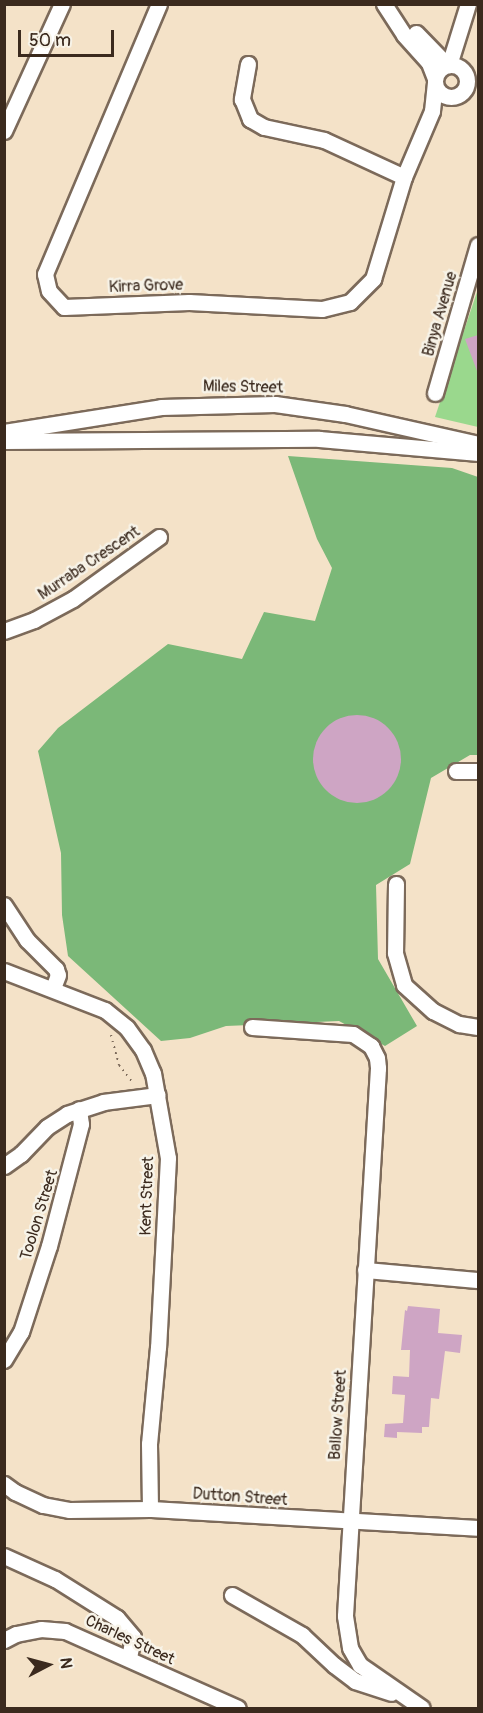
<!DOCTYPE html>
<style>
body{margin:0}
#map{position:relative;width:483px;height:1713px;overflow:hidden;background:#f4e2c8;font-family:Pangolin,sans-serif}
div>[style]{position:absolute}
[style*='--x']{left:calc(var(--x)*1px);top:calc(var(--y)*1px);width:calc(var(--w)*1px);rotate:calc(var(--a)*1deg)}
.green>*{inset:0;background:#9ad88d}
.forest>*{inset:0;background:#7bb878}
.building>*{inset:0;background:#cea5c4}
.round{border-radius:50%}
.path>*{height:2px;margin-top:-1px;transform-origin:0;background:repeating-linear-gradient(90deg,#7c6a5a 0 1.5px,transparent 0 6px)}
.roads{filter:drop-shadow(2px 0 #7c6a5a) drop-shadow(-2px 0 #7c6a5a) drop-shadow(0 2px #7c6a5a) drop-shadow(0 -2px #7c6a5a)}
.minor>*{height:15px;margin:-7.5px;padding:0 7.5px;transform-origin:7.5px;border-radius:7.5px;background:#fff}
.minor>.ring{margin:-7.5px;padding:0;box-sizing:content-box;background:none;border:15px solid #fff;border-radius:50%}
span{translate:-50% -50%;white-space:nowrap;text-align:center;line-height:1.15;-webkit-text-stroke:5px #f7f3e8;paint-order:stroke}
.street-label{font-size:16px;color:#3b2a1e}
.frame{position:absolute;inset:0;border:6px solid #3b2a1e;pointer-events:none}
.north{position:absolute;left:18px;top:1635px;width:60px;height:60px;-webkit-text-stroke:4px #f7f3e8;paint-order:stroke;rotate:84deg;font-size:16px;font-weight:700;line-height:24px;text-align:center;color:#3b2a1e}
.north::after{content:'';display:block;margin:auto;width:21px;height:27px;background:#3b2a1e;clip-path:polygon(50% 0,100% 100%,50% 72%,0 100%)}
.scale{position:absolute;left:18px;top:30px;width:96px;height:27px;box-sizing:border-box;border:3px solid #3b2a1e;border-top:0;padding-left:8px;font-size:18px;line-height:21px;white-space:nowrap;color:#3b2a1e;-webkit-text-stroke:4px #f7f3e8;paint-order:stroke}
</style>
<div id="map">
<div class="green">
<div style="clip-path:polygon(478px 289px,478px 427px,435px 417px)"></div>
</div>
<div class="forest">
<div style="clip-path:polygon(288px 456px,452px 468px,478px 477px,478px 755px,470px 755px,431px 778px,410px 864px,376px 885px,378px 959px,417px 1026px,385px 1046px,339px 1021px,226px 1026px,190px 1038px,161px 1041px,68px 956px,62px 915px,61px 853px,38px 751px,58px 728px,168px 644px,242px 659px,264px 612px,315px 621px,332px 568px,317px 539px)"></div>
</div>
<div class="building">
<div style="clip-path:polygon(478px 335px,478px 371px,477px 371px,465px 339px)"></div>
<div class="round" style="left:313px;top:715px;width:88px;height:88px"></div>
<div style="clip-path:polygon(408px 1306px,440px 1309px,438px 1333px,462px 1335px,460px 1353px,445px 1351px,439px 1399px,431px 1398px,429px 1427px,422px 1427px,422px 1433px,397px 1432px,397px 1438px,384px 1437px,385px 1424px,403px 1423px,405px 1395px,392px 1394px,393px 1376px,409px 1377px,410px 1350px,401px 1350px,405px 1310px,407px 1311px)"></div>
</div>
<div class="path">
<div style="--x:111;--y:1035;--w:31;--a:75"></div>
<div style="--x:119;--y:1065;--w:23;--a:52"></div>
</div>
<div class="roads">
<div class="minor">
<div style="--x:159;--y:4;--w:293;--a:112.9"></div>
<div style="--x:45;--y:274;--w:17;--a:77"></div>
<div style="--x:49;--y:291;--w:22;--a:47"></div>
<div style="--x:64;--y:307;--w:125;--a:-2.3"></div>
<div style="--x:189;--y:302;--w:133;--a:3"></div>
<div style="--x:322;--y:309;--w:29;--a:-14"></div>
<div style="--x:350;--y:302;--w:33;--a:-45"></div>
<div style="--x:373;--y:279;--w:107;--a:-73.1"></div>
<div style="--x:404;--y:177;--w:72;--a:-67"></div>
<div style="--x:432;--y:111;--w:28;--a:-84"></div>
<div style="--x:384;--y:4;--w:37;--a:57"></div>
<div style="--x:404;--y:35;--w:38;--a:48"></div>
<div style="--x:429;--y:63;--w:17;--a:69"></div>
<div style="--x:416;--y:33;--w:45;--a:45.9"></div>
<div style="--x:248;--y:64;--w:36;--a:100"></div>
<div style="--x:242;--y:99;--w:22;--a:68"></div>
<div style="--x:250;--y:119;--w:16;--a:30"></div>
<div style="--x:264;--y:127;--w:61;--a:12.2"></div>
<div style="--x:324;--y:140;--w:88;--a:24.8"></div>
<div class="ring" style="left:435px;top:65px;width:17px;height:17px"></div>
<div style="--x:449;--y:65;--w:64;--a:-72.7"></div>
<div style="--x:4;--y:131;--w:140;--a:-65.5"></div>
<div style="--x:435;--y:393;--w:154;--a:-73.8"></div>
<div style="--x:4;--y:432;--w:159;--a:-9"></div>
<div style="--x:161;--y:407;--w:114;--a:-1.5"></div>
<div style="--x:275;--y:404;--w:71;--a:8.1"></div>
<div style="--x:345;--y:414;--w:136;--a:12.7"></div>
<div style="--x:4;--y:441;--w:315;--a:-0.4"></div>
<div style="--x:319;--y:439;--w:160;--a:5"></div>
<div style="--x:4;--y:631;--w:32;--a:-20"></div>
<div style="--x:34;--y:620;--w:44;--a:-28.3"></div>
<div style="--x:73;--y:599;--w:106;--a:-35.8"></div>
<div style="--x:456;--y:771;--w:22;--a:0"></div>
<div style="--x:396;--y:884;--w:69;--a:90.8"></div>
<div style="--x:395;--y:953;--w:33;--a:74"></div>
<div style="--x:404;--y:985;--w:39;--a:42"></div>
<div style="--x:433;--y:1011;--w:29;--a:27"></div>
<div style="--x:459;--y:1024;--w:19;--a:9"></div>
<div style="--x:4;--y:905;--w:42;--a:56.7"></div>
<div style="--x:27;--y:940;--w:41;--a:45"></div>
<div style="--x:56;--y:969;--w:6;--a:72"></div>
<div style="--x:58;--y:975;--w:14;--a:111"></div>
<div style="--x:4;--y:971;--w:108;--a:21.1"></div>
<div style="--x:105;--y:1010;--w:28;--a:39"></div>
<div style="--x:127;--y:1028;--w:27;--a:54"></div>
<div style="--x:143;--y:1050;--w:25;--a:67"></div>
<div style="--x:153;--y:1073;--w:86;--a:80"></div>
<div style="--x:168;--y:1158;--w:189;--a:93"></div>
<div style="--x:158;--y:1347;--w:97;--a:95.3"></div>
<div style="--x:149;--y:1444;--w:65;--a:89.1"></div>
<div style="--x:252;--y:1027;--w:101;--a:4"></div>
<div style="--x:353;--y:1034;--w:22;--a:34"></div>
<div style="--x:371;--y:1046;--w:13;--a:63"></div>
<div style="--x:377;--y:1058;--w:10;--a:84"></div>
<div style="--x:378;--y:1068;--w:549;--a:93.45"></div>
<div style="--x:345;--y:1616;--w:32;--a:81"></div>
<div style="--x:350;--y:1648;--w:20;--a:60"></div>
<div style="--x:360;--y:1665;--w:75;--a:34.7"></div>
<div style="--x:4;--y:1166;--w:21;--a:-35"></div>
<div style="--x:21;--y:1154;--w:37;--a:-46"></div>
<div style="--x:47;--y:1127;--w:24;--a:-33"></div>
<div style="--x:67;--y:1114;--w:38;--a:-18"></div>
<div style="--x:103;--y:1102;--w:55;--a:-7.3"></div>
<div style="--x:365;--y:1270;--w:113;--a:5.1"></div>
<div style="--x:4;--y:1360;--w:33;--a:-59"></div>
<div style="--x:21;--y:1332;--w:90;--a:-72"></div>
<div style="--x:49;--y:1246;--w:126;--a:-75.3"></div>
<div style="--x:81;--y:1124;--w:15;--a:-98"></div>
<div style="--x:4;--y:1484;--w:14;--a:36"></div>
<div style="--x:15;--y:1492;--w:31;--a:25"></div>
<div style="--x:43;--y:1505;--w:26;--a:11"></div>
<div style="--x:69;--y:1510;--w:81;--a:-0.7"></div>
<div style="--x:150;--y:1509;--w:329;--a:3.3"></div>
<div style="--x:4;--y:1556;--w:56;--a:24.3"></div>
<div style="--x:55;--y:1579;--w:73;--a:32.2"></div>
<div style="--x:117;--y:1618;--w:25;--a:50"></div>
<div style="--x:133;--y:1637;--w:21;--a:101"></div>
<div style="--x:232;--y:1595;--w:81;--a:29.7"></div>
<div style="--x:302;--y:1635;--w:44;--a:43.2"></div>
<div style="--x:334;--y:1665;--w:26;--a:37"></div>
<div style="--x:355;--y:1681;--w:38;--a:18"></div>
<div style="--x:4;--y:1640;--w:13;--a:-27"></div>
<div style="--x:16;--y:1634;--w:25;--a:-11"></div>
<div style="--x:41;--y:1629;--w:24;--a:5"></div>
<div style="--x:65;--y:1631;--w:189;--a:24"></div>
</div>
</div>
<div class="street-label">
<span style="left:146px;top:286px;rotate:-2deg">Kirra Grove</span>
<span style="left:440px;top:314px;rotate:-74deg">Binya Avenue</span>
<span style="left:243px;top:387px;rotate:1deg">Miles Street</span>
<span style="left:89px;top:563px;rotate:-34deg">Murraba Crescent</span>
<span style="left:147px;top:1196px;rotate:-88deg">Kent Street</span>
<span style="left:39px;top:1215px;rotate:-73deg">Toolon Street</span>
<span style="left:338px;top:1415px;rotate:-86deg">Ballow Street</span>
<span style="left:240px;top:1497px;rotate:4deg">Dutton Street</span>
<span style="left:130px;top:1640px;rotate:25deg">Charles Street</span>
</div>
<div class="frame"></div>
<div class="north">N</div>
<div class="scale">50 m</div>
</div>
